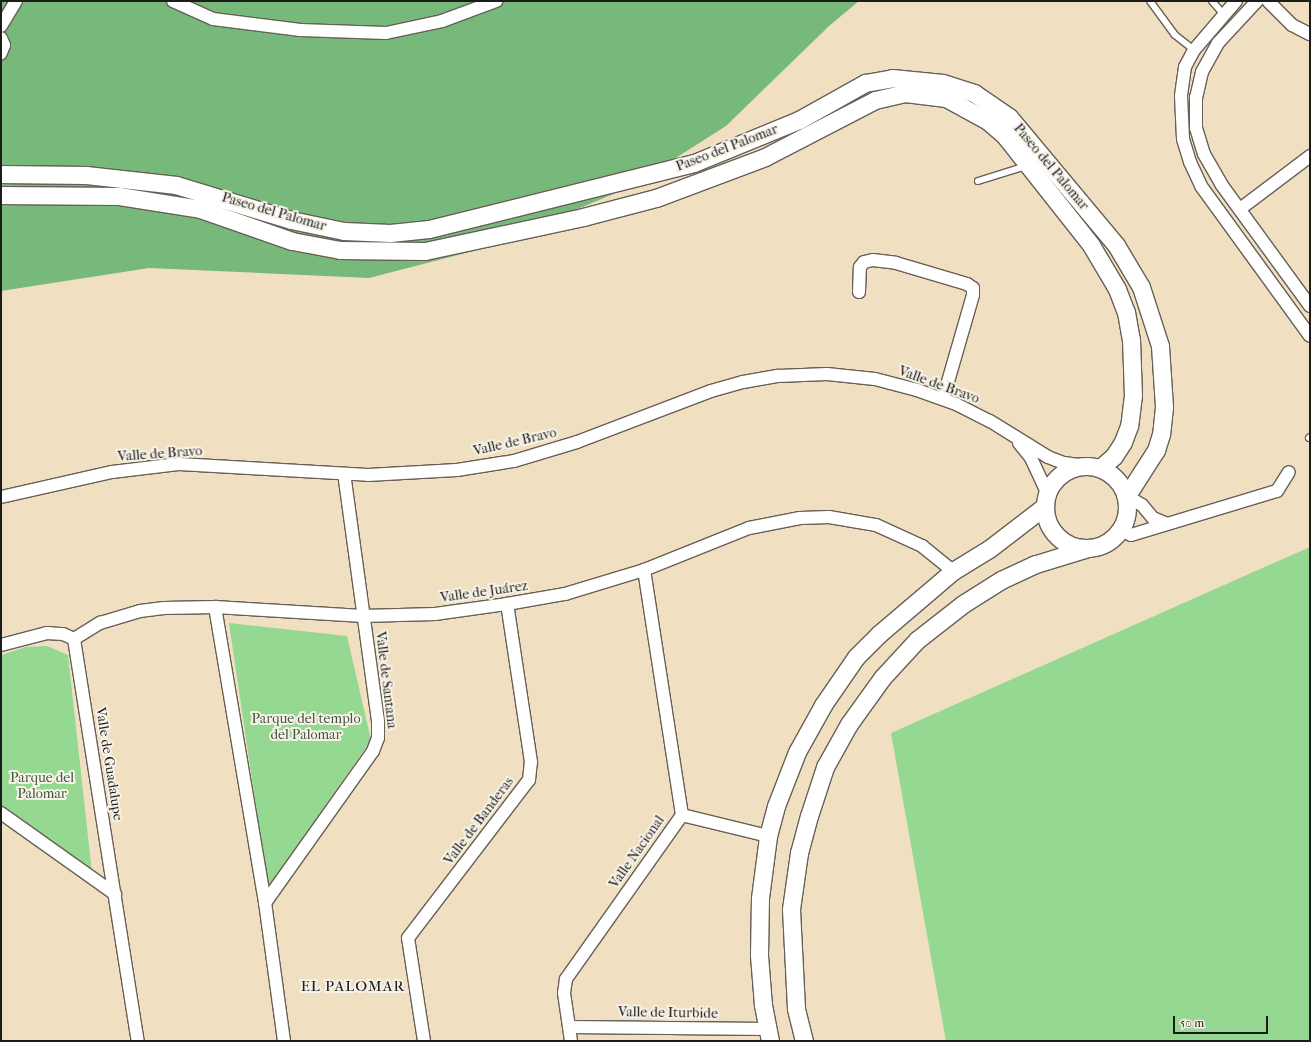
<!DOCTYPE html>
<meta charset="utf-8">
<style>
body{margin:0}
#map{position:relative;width:1311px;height:1042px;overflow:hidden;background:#f0dfc1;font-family:"IM FELL French Canon",serif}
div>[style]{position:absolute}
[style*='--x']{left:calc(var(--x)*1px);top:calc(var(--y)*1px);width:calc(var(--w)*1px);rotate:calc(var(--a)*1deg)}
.green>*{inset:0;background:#94d891}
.forest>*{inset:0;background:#77b87b}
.roads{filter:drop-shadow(1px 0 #666056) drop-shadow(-1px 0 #666056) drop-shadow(0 1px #666056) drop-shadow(0 -1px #666056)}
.lane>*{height:6px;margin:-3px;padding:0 3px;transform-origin:3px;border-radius:3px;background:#fff}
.street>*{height:12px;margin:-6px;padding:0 6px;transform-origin:6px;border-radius:6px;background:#fff}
.secondary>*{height:17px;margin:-8.5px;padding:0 8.5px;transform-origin:8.5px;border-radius:8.5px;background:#fff}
.secondary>.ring{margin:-8.5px;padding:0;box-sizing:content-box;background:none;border:17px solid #fff;border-radius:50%}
span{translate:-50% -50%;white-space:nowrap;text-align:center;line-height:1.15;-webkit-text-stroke:4px #f7f3e8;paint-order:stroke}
.street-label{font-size:14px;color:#1c1c1c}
.park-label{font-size:14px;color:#40543f}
.neighbourhood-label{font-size:15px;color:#1c1c1c;letter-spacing:1px}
.frame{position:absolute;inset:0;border:2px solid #1c1c1c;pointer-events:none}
.scale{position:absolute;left:1173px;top:1016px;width:95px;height:18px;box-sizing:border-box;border:2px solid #1c1c1c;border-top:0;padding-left:5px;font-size:12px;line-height:14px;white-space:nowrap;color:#1c1c1c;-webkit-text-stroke:3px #f7f3e8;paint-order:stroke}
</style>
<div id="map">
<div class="green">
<div style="clip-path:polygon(1310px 547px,1310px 1041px,946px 1041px,891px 733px)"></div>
<div style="clip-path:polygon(229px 623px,347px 636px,371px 740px,268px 888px)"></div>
<div style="clip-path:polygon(47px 646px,68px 655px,92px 873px,1px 807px,1px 655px,26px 647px)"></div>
</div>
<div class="forest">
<div style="clip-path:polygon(1px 1px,859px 1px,829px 26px,726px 126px,630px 187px,485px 248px,369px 278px,149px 268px,1px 291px)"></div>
</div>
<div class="roads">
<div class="lane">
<div style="--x:1150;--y:1;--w:42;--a:53.7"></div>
<div style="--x:1175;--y:35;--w:24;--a:38"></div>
<div style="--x:1212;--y:1;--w:18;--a:49"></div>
<div style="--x:978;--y:181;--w:50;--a:-17.4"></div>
<div style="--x:1309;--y:438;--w:1;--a:-45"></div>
</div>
<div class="street">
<div style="--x:173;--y:1;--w:44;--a:24.2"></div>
<div style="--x:213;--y:19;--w:88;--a:7.2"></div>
<div style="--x:300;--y:30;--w:86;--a:2"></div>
<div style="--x:386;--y:33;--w:57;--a:-12.1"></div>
<div style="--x:442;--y:21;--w:58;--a:-20.3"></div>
<div style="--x:1236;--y:1;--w:65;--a:130.6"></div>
<div style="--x:1194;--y:50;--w:19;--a:118"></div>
<div style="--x:1185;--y:67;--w:29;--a:98"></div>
<div style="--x:1181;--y:96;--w:43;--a:87.3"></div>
<div style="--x:1183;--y:139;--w:24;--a:73"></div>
<div style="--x:1190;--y:162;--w:26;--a:65"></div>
<div style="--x:1201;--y:186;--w:185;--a:54"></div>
<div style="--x:1257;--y:1;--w:57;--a:132.9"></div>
<div style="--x:1218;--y:43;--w:33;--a:119"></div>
<div style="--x:1202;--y:72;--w:26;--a:103"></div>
<div style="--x:1196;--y:97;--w:31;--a:90"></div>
<div style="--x:1196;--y:128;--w:27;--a:73"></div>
<div style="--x:1204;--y:154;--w:34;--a:60"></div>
<div style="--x:1221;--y:184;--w:151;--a:53.9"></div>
<div style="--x:1268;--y:1;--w:34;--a:45"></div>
<div style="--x:1292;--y:25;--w:20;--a:27"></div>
<div style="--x:1;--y:26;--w:29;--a:-59"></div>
<div style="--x:1;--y:38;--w:8;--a:67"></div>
<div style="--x:4;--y:45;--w:9;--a:111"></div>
<div style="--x:1240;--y:209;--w:88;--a:-37.1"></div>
<div style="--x:859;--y:292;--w:25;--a:-88"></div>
<div style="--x:860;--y:267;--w:6;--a:-51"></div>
<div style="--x:864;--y:262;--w:9;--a:-13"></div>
<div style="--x:873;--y:260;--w:23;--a:7"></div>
<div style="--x:896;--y:263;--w:74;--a:16.5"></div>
<div style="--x:967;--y:284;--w:7;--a:34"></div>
<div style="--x:973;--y:288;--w:7;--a:90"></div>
<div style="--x:973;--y:295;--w:108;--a:106.1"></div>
<div style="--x:1019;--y:443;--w:19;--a:51"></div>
<div style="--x:1031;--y:458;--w:38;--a:65"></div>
<div style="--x:1;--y:497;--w:114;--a:-12.7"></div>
<div style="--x:112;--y:472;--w:67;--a:-6.8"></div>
<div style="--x:179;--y:464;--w:189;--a:3.3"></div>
<div style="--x:368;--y:475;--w:89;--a:-3.2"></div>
<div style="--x:457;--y:470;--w:58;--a:-9"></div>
<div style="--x:514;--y:461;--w:66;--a:-16.8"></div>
<div style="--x:577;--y:442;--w:143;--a:-20.8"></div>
<div style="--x:711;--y:391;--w:33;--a:-16"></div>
<div style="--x:743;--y:382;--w:36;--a:-10"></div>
<div style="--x:778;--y:376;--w:49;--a:-2.3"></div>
<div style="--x:827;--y:374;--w:48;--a:5.9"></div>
<div style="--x:875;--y:379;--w:43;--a:14.7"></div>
<div style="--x:917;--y:390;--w:41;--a:19.7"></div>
<div style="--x:956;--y:404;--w:38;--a:27"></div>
<div style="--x:990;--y:421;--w:68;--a:31.8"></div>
<div style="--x:1048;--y:457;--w:17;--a:21"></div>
<div style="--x:1064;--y:463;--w:22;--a:8"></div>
<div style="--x:1127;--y:502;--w:8;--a:-7"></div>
<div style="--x:1135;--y:501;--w:8;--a:30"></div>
<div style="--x:1142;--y:505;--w:17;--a:50"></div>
<div style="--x:1153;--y:518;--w:13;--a:23"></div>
<div style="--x:1120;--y:530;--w:12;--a:24"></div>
<div style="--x:1131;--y:535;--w:152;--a:-16.8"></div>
<div style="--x:1277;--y:491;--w:22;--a:-58"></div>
<div style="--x:215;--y:607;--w:300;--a:80.4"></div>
<div style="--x:74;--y:639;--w:407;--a:81"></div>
<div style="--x:1;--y:645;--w:48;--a:-14.6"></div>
<div style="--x:47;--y:633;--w:16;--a:4"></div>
<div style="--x:63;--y:634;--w:12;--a:24"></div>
<div style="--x:74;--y:639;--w:31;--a:-32"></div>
<div style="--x:100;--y:623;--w:42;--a:-16.7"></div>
<div style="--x:140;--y:611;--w:24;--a:-7"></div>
<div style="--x:164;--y:608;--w:51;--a:-1.1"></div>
<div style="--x:215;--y:607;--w:148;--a:3.5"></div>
<div style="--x:363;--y:616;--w:72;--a:-1.6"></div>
<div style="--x:435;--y:614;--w:73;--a:-7.9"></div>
<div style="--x:507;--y:604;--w:59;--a:-9.8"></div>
<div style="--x:565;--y:594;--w:83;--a:-16.9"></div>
<div style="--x:644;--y:570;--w:113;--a:-21.8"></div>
<div style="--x:749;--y:528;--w:52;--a:-11.1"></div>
<div style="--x:800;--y:518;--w:29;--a:-2"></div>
<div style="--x:829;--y:517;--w:48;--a:9.7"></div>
<div style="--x:876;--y:525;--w:51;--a:24.5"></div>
<div style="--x:922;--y:546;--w:40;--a:39"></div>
<div style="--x:1;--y:813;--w:140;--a:35.4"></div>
<div style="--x:682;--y:815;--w:89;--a:13.7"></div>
<div style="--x:569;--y:1027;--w:198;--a:0.6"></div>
<div style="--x:284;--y:1041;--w:139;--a:-97.8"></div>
<div style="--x:265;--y:903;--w:186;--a:-54.6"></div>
<div style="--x:373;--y:751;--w:14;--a:-69"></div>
<div style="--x:378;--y:738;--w:17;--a:-90"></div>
<div style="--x:378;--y:721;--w:249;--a:-97.8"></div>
<div style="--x:424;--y:1041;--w:104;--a:-98.8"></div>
<div style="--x:408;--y:938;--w:199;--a:-52.6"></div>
<div style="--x:529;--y:780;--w:18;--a:-84"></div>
<div style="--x:531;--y:762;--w:160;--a:-98.6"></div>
<div style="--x:571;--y:1041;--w:49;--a:-98.3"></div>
<div style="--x:564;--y:993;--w:14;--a:-82"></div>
<div style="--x:566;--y:979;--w:201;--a:-54.7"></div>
<div style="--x:682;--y:815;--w:248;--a:-98.8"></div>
</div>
<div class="secondary">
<div style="--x:1;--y:174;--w:85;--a:0.7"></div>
<div style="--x:86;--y:175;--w:91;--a:6.3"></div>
<div style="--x:176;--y:185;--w:120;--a:16.9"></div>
<div style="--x:291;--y:220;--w:54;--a:11.7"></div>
<div style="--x:344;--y:231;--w:46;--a:2.5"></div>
<div style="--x:390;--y:233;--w:39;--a:-6"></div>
<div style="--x:429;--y:229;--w:273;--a:-14"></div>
<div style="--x:694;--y:163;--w:113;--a:-22.3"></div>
<div style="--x:799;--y:120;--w:76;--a:-29.3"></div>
<div style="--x:865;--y:83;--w:27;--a:-10"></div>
<div style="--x:892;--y:78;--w:51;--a:5.6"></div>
<div style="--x:943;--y:83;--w:33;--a:18"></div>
<div style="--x:974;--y:93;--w:42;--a:34.4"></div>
<div style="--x:1009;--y:117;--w:167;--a:50.1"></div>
<div style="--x:1116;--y:245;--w:49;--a:59.2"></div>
<div style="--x:1141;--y:287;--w:62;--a:72.1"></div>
<div style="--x:1160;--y:346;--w:61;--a:86.2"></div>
<div style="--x:1164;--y:407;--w:27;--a:96"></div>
<div style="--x:1161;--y:434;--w:17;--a:107"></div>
<div style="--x:1156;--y:450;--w:56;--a:122.6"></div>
<div style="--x:1;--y:195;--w:118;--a:0.5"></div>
<div style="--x:119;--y:196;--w:82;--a:9.1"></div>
<div style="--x:200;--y:209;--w:97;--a:19.2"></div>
<div style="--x:292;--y:241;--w:49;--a:10.6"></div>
<div style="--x:340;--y:250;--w:85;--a:0.7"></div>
<div style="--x:425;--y:251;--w:162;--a:-12.1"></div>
<div style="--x:583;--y:217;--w:75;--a:-14.6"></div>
<div style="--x:656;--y:198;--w:116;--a:-20.6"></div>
<div style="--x:765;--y:157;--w:124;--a:-27.4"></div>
<div style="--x:875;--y:100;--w:31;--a:-13"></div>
<div style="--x:905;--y:93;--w:41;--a:7"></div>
<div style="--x:946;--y:98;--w:48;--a:28.7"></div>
<div style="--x:988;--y:121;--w:23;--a:41"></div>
<div style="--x:1005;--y:136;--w:139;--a:51.7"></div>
<div style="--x:1091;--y:245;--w:51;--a:59.4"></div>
<div style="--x:1117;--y:289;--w:25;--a:69"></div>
<div style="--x:1126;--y:312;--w:27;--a:80"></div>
<div style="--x:1131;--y:339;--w:56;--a:88"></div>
<div style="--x:1133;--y:395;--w:31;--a:97"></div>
<div style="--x:1129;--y:426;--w:17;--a:111"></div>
<div style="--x:1123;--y:442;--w:17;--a:123"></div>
<div style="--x:1114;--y:456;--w:18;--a:139"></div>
<div class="ring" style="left:1045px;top:466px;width:65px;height:65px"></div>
<div style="--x:770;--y:1041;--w:37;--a:-101"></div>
<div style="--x:763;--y:1005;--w:50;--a:-94.6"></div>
<div style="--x:759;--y:955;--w:57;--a:-89"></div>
<div style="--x:760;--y:898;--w:63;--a:-82.6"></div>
<div style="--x:768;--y:836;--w:31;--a:-75"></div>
<div style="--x:776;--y:806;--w:58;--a:-68.7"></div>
<div style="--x:797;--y:752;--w:54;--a:-61"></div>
<div style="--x:823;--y:705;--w:58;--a:-55.5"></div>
<div style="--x:856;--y:657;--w:33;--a:-45"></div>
<div style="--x:879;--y:634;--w:97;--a:-40.4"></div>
<div style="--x:953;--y:571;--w:42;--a:-31.4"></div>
<div style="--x:989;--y:549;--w:71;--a:-37.5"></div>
<div style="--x:804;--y:1041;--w:34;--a:-104"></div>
<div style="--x:796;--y:1008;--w:99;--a:-92.9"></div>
<div style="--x:791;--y:909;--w:57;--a:-81.9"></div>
<div style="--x:799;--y:853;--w:38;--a:-75"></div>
<div style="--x:809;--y:816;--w:52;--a:-71.9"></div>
<div style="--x:825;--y:767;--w:49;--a:-60.8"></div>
<div style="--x:849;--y:724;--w:57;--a:-54.3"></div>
<div style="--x:882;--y:678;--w:52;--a:-47.4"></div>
<div style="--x:917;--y:640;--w:58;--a:-38"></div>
<div style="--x:963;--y:604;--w:45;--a:-32.3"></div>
<div style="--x:1001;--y:580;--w:38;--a:-25"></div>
<div style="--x:1036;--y:564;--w:54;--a:-17.1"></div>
</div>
</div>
<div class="street-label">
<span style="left:727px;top:148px;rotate:-21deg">Paseo del Palomar</span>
<span style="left:1051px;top:167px;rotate:50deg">Paseo del Palomar</span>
<span style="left:274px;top:212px;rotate:16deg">Paseo del Palomar</span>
<span style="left:939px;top:385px;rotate:20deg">Valle de Bravo</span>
<span style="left:515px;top:442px;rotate:-13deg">Valle de Bravo</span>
<span style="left:160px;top:454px;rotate:-4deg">Valle de Bravo</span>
<span style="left:484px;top:592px;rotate:-8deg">Valle de Juárez</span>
<span style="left:386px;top:680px;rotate:83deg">Valle de Santana</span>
<span style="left:109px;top:764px;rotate:81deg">Valle de Guadalupe</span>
<span style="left:479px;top:821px;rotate:-53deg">Valle de Banderas</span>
<span style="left:637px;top:852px;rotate:-55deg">Valle Nacional</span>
<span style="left:668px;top:1013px;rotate:1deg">Valle de Iturbide</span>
</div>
<div class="park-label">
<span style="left:306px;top:727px">Parque del templo<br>del Palomar</span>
<span style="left:42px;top:786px">Parque del<br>Palomar</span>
</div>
<div class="neighbourhood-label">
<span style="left:353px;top:987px">EL PALOMAR</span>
</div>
<div class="frame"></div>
<div class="scale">50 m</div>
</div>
